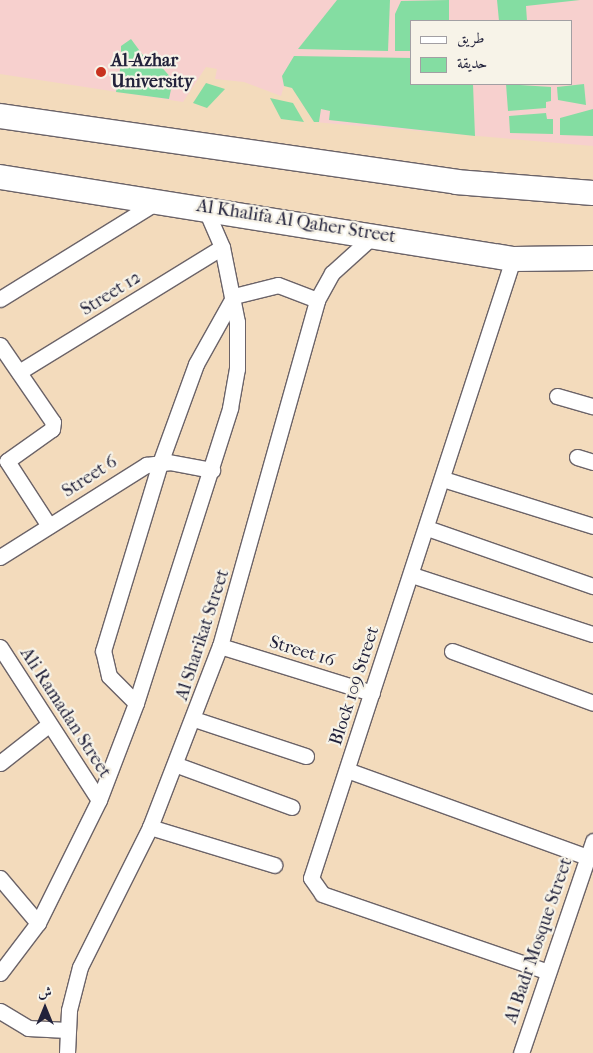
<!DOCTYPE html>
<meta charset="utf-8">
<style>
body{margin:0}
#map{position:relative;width:593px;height:1053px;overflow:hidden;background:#f3dbbc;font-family:"IM FELL French Canon",Amiri,serif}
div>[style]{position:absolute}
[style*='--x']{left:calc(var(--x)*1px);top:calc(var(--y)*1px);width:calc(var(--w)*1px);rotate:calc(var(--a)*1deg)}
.built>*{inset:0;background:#f7d0ce}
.green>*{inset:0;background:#84dda2}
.roads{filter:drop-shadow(1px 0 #6b6368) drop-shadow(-1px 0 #6b6368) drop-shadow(0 1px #6b6368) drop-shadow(0 -1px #6b6368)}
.street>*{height:15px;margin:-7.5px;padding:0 7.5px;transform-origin:7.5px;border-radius:7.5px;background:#fff}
.primary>*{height:24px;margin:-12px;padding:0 12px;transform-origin:12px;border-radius:12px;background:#fff}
.dots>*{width:14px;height:14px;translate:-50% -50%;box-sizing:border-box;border:2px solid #f7f3e8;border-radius:50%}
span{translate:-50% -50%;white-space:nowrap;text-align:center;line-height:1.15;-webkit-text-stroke:4.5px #f7f3e8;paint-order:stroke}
.poi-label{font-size:18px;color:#22223b;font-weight:700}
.left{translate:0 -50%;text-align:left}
.street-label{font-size:18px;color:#22223b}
.legend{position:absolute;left:410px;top:20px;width:162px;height:65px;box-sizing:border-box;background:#f7f3e8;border:1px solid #a29fa3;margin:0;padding:6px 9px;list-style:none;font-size:15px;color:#22223b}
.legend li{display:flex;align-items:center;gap:10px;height:25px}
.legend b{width:25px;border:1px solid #a29fa3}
.north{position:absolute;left:20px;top:983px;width:50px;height:50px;-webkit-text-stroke:4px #f7f3e8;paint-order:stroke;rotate:0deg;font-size:14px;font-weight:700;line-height:20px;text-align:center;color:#22223b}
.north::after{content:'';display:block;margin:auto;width:18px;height:22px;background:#22223b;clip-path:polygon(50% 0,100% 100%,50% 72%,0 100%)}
</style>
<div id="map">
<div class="built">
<div style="clip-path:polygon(evenodd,0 0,593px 0,593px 146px,314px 122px,292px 88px,284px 86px,281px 96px,244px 82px,215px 79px,217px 69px,206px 67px,183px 102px,0 74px,0 0,412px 21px,572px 21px,572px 84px,412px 84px,412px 21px)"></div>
</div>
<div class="green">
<div style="clip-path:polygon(337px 0,390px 0,388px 51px,298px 49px)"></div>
<div style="clip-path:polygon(449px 0,449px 21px,412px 21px,412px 51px,395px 51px,395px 14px,401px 1px)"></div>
<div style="clip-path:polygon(497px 0,580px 0,526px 6px,527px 21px,499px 21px)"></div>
<div style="clip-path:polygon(131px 39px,145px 58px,150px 54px,173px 80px,169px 99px,116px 92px,121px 64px,129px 68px,132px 62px,121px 53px,121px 46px)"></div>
<div style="clip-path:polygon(294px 56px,412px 58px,412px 84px,473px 84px,475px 136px,329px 120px,330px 111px,321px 109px,319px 122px,314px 122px,292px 88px,284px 86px,282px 76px)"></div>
<div style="clip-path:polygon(206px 83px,225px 89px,207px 108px,193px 103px)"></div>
<div style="clip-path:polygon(506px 84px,551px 87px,551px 101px,546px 102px,546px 108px,508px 111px)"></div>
<div style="clip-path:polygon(584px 84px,586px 105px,558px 100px,557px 87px)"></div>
<div style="clip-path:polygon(270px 98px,293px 103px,304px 122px,281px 119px)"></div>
<div style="clip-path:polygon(593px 109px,593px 136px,560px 135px,560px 118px)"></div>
<div style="clip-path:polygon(546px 113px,547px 119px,553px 119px,553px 134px,510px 133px,509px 116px)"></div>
</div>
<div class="roads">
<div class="street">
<div style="--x:513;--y:259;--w:651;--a:108.07"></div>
<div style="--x:311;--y:878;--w:19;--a:55"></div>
<div style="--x:322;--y:894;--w:239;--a:19"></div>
<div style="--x:0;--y:299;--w:186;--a:-31.8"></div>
<div style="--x:0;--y:345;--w:93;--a:55.5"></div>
<div style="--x:53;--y:422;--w:7;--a:98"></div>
<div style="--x:52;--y:429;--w:55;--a:144.6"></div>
<div style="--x:7;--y:461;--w:77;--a:57.1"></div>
<div style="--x:19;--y:372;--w:238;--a:-31.6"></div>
<div style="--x:557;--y:396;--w:37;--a:16"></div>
<div style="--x:577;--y:457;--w:17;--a:17"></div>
<div style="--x:443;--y:479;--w:157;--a:17.4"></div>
<div style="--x:427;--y:528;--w:176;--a:19.3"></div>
<div style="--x:0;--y:557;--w:173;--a:-32.2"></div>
<div style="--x:146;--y:465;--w:23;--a:-7"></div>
<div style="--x:169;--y:462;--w:44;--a:10.5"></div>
<div style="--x:412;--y:575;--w:190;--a:18.1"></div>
<div style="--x:220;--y:646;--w:159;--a:17.2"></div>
<div style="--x:0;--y:647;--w:182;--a:57.1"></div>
<div style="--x:452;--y:651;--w:150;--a:20.2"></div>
<div style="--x:136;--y:703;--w:38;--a:-135"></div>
<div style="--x:109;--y:676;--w:26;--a:-103"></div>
<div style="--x:103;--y:651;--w:196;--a:-73.1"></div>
<div style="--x:160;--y:463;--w:105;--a:-70"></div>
<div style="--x:196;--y:364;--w:78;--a:-60.8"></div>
<div style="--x:234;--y:296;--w:45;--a:-14"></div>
<div style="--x:278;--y:285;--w:42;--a:21"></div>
<div style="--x:194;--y:719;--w:118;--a:18.3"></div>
<div style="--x:0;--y:763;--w:60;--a:-38.2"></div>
<div style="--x:177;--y:765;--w:122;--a:20.1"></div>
<div style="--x:347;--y:770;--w:255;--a:19.9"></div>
<div style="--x:150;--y:827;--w:130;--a:17"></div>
<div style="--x:0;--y:878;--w:59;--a:49.8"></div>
<div style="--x:0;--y:973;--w:63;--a:-52.8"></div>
<div style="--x:38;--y:923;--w:137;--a:-63.6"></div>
<div style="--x:99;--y:800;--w:104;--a:-69.1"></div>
<div style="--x:136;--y:703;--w:310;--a:-72.3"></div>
<div style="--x:230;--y:408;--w:40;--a:-80"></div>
<div style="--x:237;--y:369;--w:47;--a:-90"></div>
<div style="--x:237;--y:322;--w:76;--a:-101.3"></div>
<div style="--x:222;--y:247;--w:43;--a:-113.6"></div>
<div style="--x:0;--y:1011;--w:33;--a:31"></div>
<div style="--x:28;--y:1028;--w:39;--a:3"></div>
<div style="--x:67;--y:1053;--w:43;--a:-87.3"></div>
<div style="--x:69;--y:1010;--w:44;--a:-75.7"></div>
<div style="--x:80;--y:967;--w:157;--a:-63.4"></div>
<div style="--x:150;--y:827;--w:194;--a:-68.9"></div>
<div style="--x:220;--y:646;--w:359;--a:-74.3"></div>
<div style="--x:317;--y:300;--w:31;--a:-61"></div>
<div style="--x:332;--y:273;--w:57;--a:-42.1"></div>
<div style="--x:521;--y:1053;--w:224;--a:-71.2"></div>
</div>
<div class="primary">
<div style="--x:0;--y:116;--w:461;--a:8.2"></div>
<div style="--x:456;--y:182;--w:137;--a:4.6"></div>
<div style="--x:0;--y:177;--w:520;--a:9.08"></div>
<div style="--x:513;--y:259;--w:80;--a:-0.7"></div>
</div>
</div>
<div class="dots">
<div style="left:101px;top:72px;background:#c8321e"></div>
</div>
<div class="poi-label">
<span class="left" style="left:111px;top:72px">Al-Azhar<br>University</span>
</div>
<div class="street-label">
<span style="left:296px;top:222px;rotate:9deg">Al Khalifa Al Qaher Street</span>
<span style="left:111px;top:294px;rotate:-32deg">Street 12</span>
<span style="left:90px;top:477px;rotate:-33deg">Street 6</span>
<span style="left:203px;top:635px;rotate:-72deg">Al Sharikat Street</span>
<span style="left:302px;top:652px;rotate:17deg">Street 16</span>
<span style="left:355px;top:686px;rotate:-72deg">Block 109 Street</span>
<span style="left:65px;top:713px;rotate:57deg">Ali Ramadan Street</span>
<span style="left:539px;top:941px;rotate:-71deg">Al Badr Mosque Street</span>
</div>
<ul class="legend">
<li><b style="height:6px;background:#fff"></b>طريق</li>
<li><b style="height:14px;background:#84dda2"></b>حديقة</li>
</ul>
<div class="north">ش</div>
</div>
